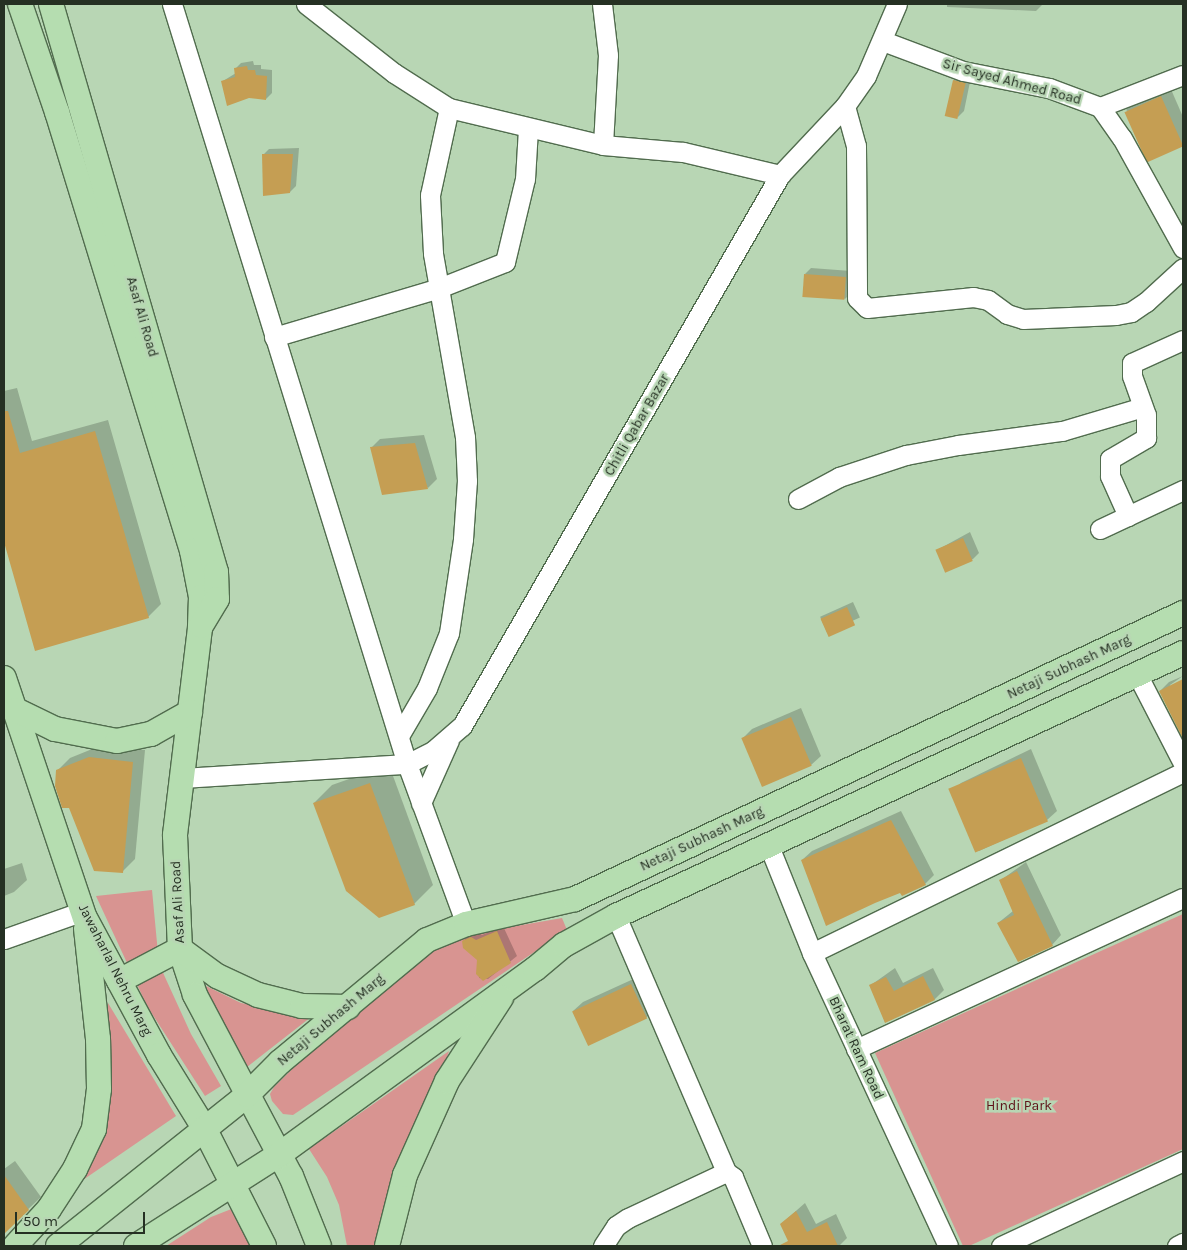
<!DOCTYPE html>
<style>
body{margin:0}
#map{position:relative;width:1187px;height:1250px;overflow:hidden;background:#b8d6b4;font-family:Karla,sans-serif}
div>[style]{position:absolute}
[style*='--x']{left:calc(var(--x)*1px);top:calc(var(--y)*1px);width:calc(var(--w)*1px);rotate:calc(var(--a)*1deg)}
.green>*{inset:0;background:#d89491}
.shadow>*{inset:0;background:#0003;transform-origin:0 0}
.building>*{inset:0;background:#c59e53;transform-origin:0 0}
.roads{filter:drop-shadow(1px 0 #516c4e) drop-shadow(-1px 0 #516c4e) drop-shadow(0 1px #516c4e) drop-shadow(0 -1px #516c4e)}
.minor>*{height:19px;margin:-9.5px;padding:0 9.5px;transform-origin:9.5px;border-radius:9.5px;background:#fff}
.major>*{height:24px;margin:-12px;padding:0 12px;transform-origin:12px;border-radius:12px;background:#b5ddb0}
span{translate:-50% -50%;white-space:nowrap;text-align:center;line-height:1.15;-webkit-text-stroke:5px #b8d6b4;paint-order:stroke}
.street-label{font-size:14px;color:#253023}
.park-label{font-size:14px;color:#5e1218}
.frame{position:absolute;inset:0;border:5px solid #253023;pointer-events:none}
.scale{position:absolute;left:15px;top:1212px;width:130px;height:22px;box-sizing:border-box;border:2px solid #253023;border-top:0;padding-left:6px;font-size:15px;line-height:18px;white-space:nowrap;color:#253023;-webkit-text-stroke:4px #b8d6b4;paint-order:stroke}
</style>
<div id="map">
<div class="green">
<div style="clip-path:polygon(152px 890px,159px 964px,191px 1034px,221px 1086px,205px 1096px,147px 1006px,96px 896px)"></div>
<div style="clip-path:polygon(1183px 914px,1183px 1149px,969px 1246px,963px 1246px,875px 1053px)"></div>
<div style="clip-path:polygon(562px 918px,567px 930px,293px 1115px,283px 1114px,272px 1101px,270px 1094px,274px 1087px,368px 994px,443px 939px)"></div>
<div style="clip-path:polygon(202px 984px,241px 1003px,311px 1017px,247px 1067px)"></div>
<div style="clip-path:polygon(108px 1003px,176px 1116px,80px 1182px,107px 1041px)"></div>
<div style="clip-path:polygon(449px 1051px,386px 1246px,347px 1246px,339px 1205px,327px 1177px,309px 1149px)"></div>
<div style="clip-path:polygon(234px 1208px,269px 1246px,166px 1246px,211px 1217px)"></div>
</div>
<div class="shadow">
<div style="clip-path:polygon(947px 4px,1043px 4px,1036px 11px,947px 7px)"></div>
<div style="clip-path:polygon(253px 61px,254px 65px,261px 65px,261px 69px,272px 70px,272px 93px,266px 99px,223px 81px,236px 73px,235px 69px,241px 63px)"></div>
<div style="clip-path:polygon(960px 74px,971px 77px,964px 111px,958px 117px,954px 80px)"></div>
<div style="clip-path:polygon(1170px 87px,1183px 117px,1182px 145px,1126px 110px,1135px 101px)"></div>
<div style="clip-path:polygon(299px 148px,296px 186px,290px 192px,263px 155px,269px 149px)"></div>
<div style="clip-path:polygon(811px 268px,851px 271px,851px 293px,845px 299px,805px 274px)"></div>
<div style="clip-path:polygon(17px 388px,32px 441px,108px 420px,161px 604px,148px 617px,36px 649px,4px 538px,4px 391px)"></div>
<div style="clip-path:polygon(424px 435px,437px 479px,428px 488px,371px 448px,380px 439px)"></div>
<div style="clip-path:polygon(970px 532px,979px 553px,973px 559px,946px 571px,937px 550px)"></div>
<div style="left:853px;top:602px;width:17px;height:36px;rotate:66deg"></div>
<div style="clip-path:polygon(1183px 676px,1170px 685px,1170px 687px,1183px 681px,1183px 736px,1160px 691px,1169px 682px)"></div>
<div style="clip-path:polygon(801px 708px,821px 756px,811px 765px,743px 738px,752px 729px)"></div>
<div style="clip-path:polygon(102px 745px,145px 750px,135px 859px,122px 872px,70px 806px,57px 771px,70px 758px)"></div>
<div style="clip-path:polygon(1031px 749px,1057px 811px,1047px 820px,979px 851px,952px 792px,961px 783px)"></div>
<div style="clip-path:polygon(389px 765px,433px 885px,414px 904px,314px 803px,332px 785px)"></div>
<div style="clip-path:polygon(901px 811px,934px 875px,925px 884px,901px 891px,802px 860px,812px 851px)"></div>
<div style="clip-path:polygon(1026px 862px,1061px 935px,1052px 945px,998px 923px,1013px 911px,1001px 880px)"></div>
<div style="clip-path:polygon(22px 863px,27px 880px,14px 892px,4px 896px,4px 869px)"></div>
<div style="clip-path:polygon(503px 926px,517px 956px,488px 979px,479px 978px,478px 959px,463px 941px,469px 935px,478px 932px,482px 935px)"></div>
<div style="clip-path:polygon(895px 968px,903px 983px,933px 968px,944px 990px,935px 999px,885px 1022px,871px 985px)"></div>
<div style="clip-path:polygon(640px 976px,655px 1009px,646px 1018px,573px 1011px,583px 1002px)"></div>
<div style="clip-path:polygon(15px 1161px,41px 1197px,4px 1232px,4px 1169px)"></div>
<div style="clip-path:polygon(805px 1203px,816px 1224px,836px 1214px,847px 1238px,839px 1246px,791px 1246px,781px 1224px)"></div>
</div>
<div class="building">
<div style="clip-path:polygon(247px 66px,248px 70px,255px 70px,256px 75px,267px 76px,266px 100px,249px 98px,227px 106px,221px 81px,235px 77px,234px 68px)"></div>
<div style="left:953px;top:80px;width:13px;height:37px;rotate:13deg"></div>
<div style="left:1161px;top:96px;width:55px;height:40px;rotate:66deg"></div>
<div style="clip-path:polygon(262px 154px,293px 154px,290px 193px,263px 196px)"></div>
<div style="left:804px;top:274px;width:42px;height:23px;rotate:4deg"></div>
<div style="clip-path:polygon(4px 411px,8px 411px,20px 453px,95px 431px,149px 618px,35px 651px,4px 542px)"></div>
<div style="clip-path:polygon(415px 443px,428px 489px,382px 495px,370px 447px)"></div>
<div style="left:963px;top:538px;width:25px;height:30px;rotate:67deg"></div>
<div style="left:847px;top:607px;width:20px;height:29px;rotate:66deg"></div>
<div style="clip-path:polygon(1183px 679px,1183px 739px,1159px 691px)"></div>
<div style="left:791px;top:717px;width:53px;height:54px;rotate:67deg"></div>
<div style="clip-path:polygon(89px 757px,133px 762px,123px 873px,94px 871px,69px 808px,62px 808px,55px 786px,56px 770px)"></div>
<div style="left:1021px;top:758px;width:69px;height:79px;rotate:67deg"></div>
<div style="clip-path:polygon(370px 783px,415px 905px,379px 918px,346px 891px,313px 803px)"></div>
<div style="clip-path:polygon(891px 820px,926px 885px,902px 896px,900px 893px,875px 903px,826px 926px,801px 860px)"></div>
<div style="clip-path:polygon(1017px 871px,1053px 946px,1018px 962px,997px 923px,1014px 915px,999px 880px)"></div>
<div style="clip-path:polygon(497px 931px,511px 963px,483px 981px,476px 974px,477px 960px,463px 948px,462px 941px,471px 937px,476px 940px)"></div>
<div style="clip-path:polygon(923px 976px,935px 1000px,885px 1023px,869px 985px,886px 977px,894px 991px)"></div>
<div style="left:631px;top:984px;width:38px;height:65px;rotate:65deg"></div>
<div style="clip-path:polygon(4px 1175px,29px 1210px,4px 1234px)"></div>
<div style="clip-path:polygon(796px 1211px,807px 1232px,827px 1222px,838px 1246px,778px 1246px,788px 1241px,780px 1224px)"></div>
</div>
<div class="roads">
<div class="minor">
<div style="--x:172;--y:4;--w:796;--a:72.82"></div>
<div style="--x:407;--y:764;--w:171;--a:69.8"></div>
<div style="--x:306;--y:4;--w:112;--a:38.1"></div>
<div style="--x:394;--y:73;--w:65;--a:32.5"></div>
<div style="--x:449;--y:108;--w:158;--a:13.5"></div>
<div style="--x:603;--y:145;--w:80;--a:5"></div>
<div style="--x:683;--y:152;--w:100;--a:13.3"></div>
<div style="--x:602;--y:4;--w:51;--a:83.3"></div>
<div style="--x:608;--y:55;--w:90;--a:93.2"></div>
<div style="--x:883;--y:41;--w:85;--a:20.6"></div>
<div style="--x:963;--y:71;--w:88;--a:11.2"></div>
<div style="--x:1049;--y:88;--w:54;--a:20.4"></div>
<div style="--x:1100;--y:107;--w:38;--a:55"></div>
<div style="--x:1122;--y:138;--w:126;--a:61"></div>
<div style="--x:845;--y:106;--w:41;--a:74.6"></div>
<div style="--x:856;--y:146;--w:152;--a:89.6"></div>
<div style="--x:857;--y:298;--w:14;--a:45"></div>
<div style="--x:867;--y:308;--w:107;--a:-5.9"></div>
<div style="--x:973;--y:297;--w:15;--a:11"></div>
<div style="--x:988;--y:300;--w:24;--a:36"></div>
<div style="--x:1007;--y:314;--w:17;--a:17"></div>
<div style="--x:1023;--y:319;--w:93;--a:-2.5"></div>
<div style="--x:1116;--y:315;--w:15;--a:-11"></div>
<div style="--x:1131;--y:312;--w:18;--a:-34"></div>
<div style="--x:1146;--y:302;--w:50;--a:-42.6"></div>
<div style="--x:1100;--y:107;--w:89;--a:-21.1"></div>
<div style="--x:274;--y:337;--w:172;--a:-16.5"></div>
<div style="--x:439;--y:288;--w:71;--a:-21.5"></div>
<div style="--x:505;--y:262;--w:85;--a:-76.5"></div>
<div style="--x:525;--y:179;--w:50;--a:-86.6"></div>
<div style="--x:798;--y:499;--w:47;--a:-28.2"></div>
<div style="--x:839;--y:477;--w:71;--a:-18.2"></div>
<div style="--x:906;--y:455;--w:53;--a:-10.9"></div>
<div style="--x:958;--y:445;--w:105;--a:-7.7"></div>
<div style="--x:1062;--y:431;--w:84;--a:-16.5"></div>
<div style="--x:1128;--y:516;--w:44;--a:-114.2"></div>
<div style="--x:1110;--y:476;--w:17;--a:-90"></div>
<div style="--x:1110;--y:459;--w:42;--a:-30.3"></div>
<div style="--x:1146;--y:438;--w:23;--a:-90"></div>
<div style="--x:1146;--y:415;--w:41;--a:-109.7"></div>
<div style="--x:1132;--y:376;--w:13;--a:-90"></div>
<div style="--x:1132;--y:363;--w:56;--a:-24.3"></div>
<div style="--x:1100;--y:529;--w:92;--a:-25.2"></div>
<div style="--x:1137;--y:674;--w:100;--a:62.7"></div>
<div style="--x:399;--y:736;--w:56;--a:-59.7"></div>
<div style="--x:427;--y:688;--w:59;--a:-68.2"></div>
<div style="--x:449;--y:633;--w:95;--a:-81.5"></div>
<div style="--x:463;--y:539;--w:58;--a:-86.1"></div>
<div style="--x:467;--y:481;--w:44;--a:-92.6"></div>
<div style="--x:465;--y:437;--w:187;--a:-99.9"></div>
<div style="--x:433;--y:253;--w:58;--a:-93"></div>
<div style="--x:430;--y:195;--w:89;--a:-77.7"></div>
<div style="--x:182;--y:778;--w:225;--a:-3.6"></div>
<div style="--x:407;--y:764;--w:30;--a:-27"></div>
<div style="--x:434;--y:750;--w:37;--a:-41"></div>
<div style="--x:462;--y:726;--w:636;--a:-60.01"></div>
<div style="--x:780;--y:175;--w:95;--a:-46.7"></div>
<div style="--x:845;--y:106;--w:37;--a:-55"></div>
<div style="--x:866;--y:76;--w:78;--a:-66.7"></div>
<div style="--x:421;--y:803;--w:69;--a:-66"></div>
<div style="--x:769;--y:846;--w:115;--a:68.1"></div>
<div style="--x:812;--y:953;--w:323;--a:65.1"></div>
<div style="--x:616;--y:916;--w:279;--a:66.7"></div>
<div style="--x:4;--y:939;--w:84;--a:-19.5"></div>
<div style="--x:812;--y:953;--w:413;--a:-26"></div>
<div style="--x:856;--y:1049;--w:360;--a:-24.8"></div>
<div style="--x:603;--y:1246;--w:24;--a:-57"></div>
<div style="--x:616;--y:1226;--w:14;--a:-34"></div>
<div style="--x:628;--y:1218;--w:108;--a:-25.1"></div>
<div style="--x:726;--y:1172;--w:9;--a:36"></div>
<div style="--x:733;--y:1177;--w:75;--a:67.2"></div>
<div style="--x:1001;--y:1246;--w:201;--a:-25"></div>
<div style="--x:1177;--y:1246;--w:7;--a:-27"></div>
</div>
<div class="major">
<div style="--x:20;--y:4;--w:114;--a:71.1"></div>
<div style="--x:57;--y:112;--w:459;--a:72.9"></div>
<div style="--x:192;--y:551;--w:47;--a:78.9"></div>
<div style="--x:201;--y:597;--w:31;--a:92"></div>
<div style="--x:200;--y:628;--w:209;--a:96.9"></div>
<div style="--x:175;--y:835;--w:114;--a:87.5"></div>
<div style="--x:180;--y:949;--w:48;--a:71.9"></div>
<div style="--x:195;--y:995;--w:205;--a:62.1"></div>
<div style="--x:291;--y:1176;--w:75;--a:68.2"></div>
<div style="--x:51;--y:4;--w:591;--a:73.8"></div>
<div style="--x:216;--y:572;--w:27;--a:88"></div>
<div style="--x:217;--y:599;--w:31;--a:121"></div>
<div style="--x:4;--y:678;--w:253;--a:71.4"></div>
<div style="--x:85;--y:918;--w:156;--a:61.6"></div>
<div style="--x:159;--y:1055;--w:86;--a:58.3"></div>
<div style="--x:204;--y:1128;--w:132;--a:63"></div>
<div style="--x:16;--y:710;--w:43;--a:26"></div>
<div style="--x:55;--y:729;--w:63;--a:11"></div>
<div style="--x:117;--y:741;--w:35;--a:-12"></div>
<div style="--x:151;--y:734;--w:45;--a:-29.4"></div>
<div style="--x:119;--y:981;--w:69;--a:-27.7"></div>
<div style="--x:180;--y:949;--w:46;--a:36.1"></div>
<div style="--x:217;--y:976;--w:45;--a:24.9"></div>
<div style="--x:258;--y:995;--w:45;--a:14"></div>
<div style="--x:302;--y:1006;--w:46;--a:1.2"></div>
<div style="--x:15;--y:1246;--w:50;--a:-47.4"></div>
<div style="--x:49;--y:1209;--w:48;--a:-57"></div>
<div style="--x:75;--y:1169;--w:44;--a:-64.6"></div>
<div style="--x:94;--y:1129;--w:40;--a:-82.9"></div>
<div style="--x:99;--y:1089;--w:50;--a:-91.1"></div>
<div style="--x:98;--y:1039;--w:111;--a:-96.2"></div>
<div style="--x:58;--y:1246;--w:242;--a:-38.6"></div>
<div style="--x:247;--y:1095;--w:47;--a:-45"></div>
<div style="--x:280;--y:1062;--w:191;--a:-39.7"></div>
<div style="--x:427;--y:940;--w:42;--a:-22.3"></div>
<div style="--x:466;--y:924;--w:112;--a:-12.9"></div>
<div style="--x:575;--y:899;--w:672;--a:-25.19"></div>
<div style="--x:136;--y:1246;--w:171;--a:-32.6"></div>
<div style="--x:280;--y:1154;--w:315;--a:-36"></div>
<div style="--x:535;--y:969;--w:38;--a:-40"></div>
<div style="--x:564;--y:945;--w:60;--a:-29.1"></div>
<div style="--x:616;--y:916;--w:625;--a:-24.88"></div>
<div style="--x:387;--y:1246;--w:73;--a:-75.8"></div>
<div style="--x:405;--y:1175;--w:103;--a:-65.9"></div>
<div style="--x:447;--y:1081;--w:99;--a:-57"></div>
</div>
</div>
<div class="street-label">
<span style="left:1012px;top:82px;rotate:15deg">Sir Sayed Ahmed Road</span>
<span style="left:142px;top:317px;rotate:74deg">Asaf Ali Road</span>
<span style="left:637px;top:425px;rotate:-60deg">Chitli Qabar Bazar</span>
<span style="left:1069px;top:667px;rotate:-25deg">Netaji Subhash Marg</span>
<span style="left:702px;top:839px;rotate:-25deg">Netaji Subhash Marg</span>
<span style="left:178px;top:902px;rotate:-93deg">Asaf Ali Road</span>
<span style="left:115px;top:970px;rotate:63deg">Jawaharlal Nehru Marg</span>
<span style="left:331px;top:1020px;rotate:-40deg">Netaji Subhash Marg</span>
<span style="left:856px;top:1048px;rotate:65deg">Bharat Ram Road</span>
</div>
<div class="park-label">
<span style="left:1019px;top:1106px">Hindi Park</span>
</div>
<div class="frame"></div>
<div class="scale">50 m</div>
</div>
